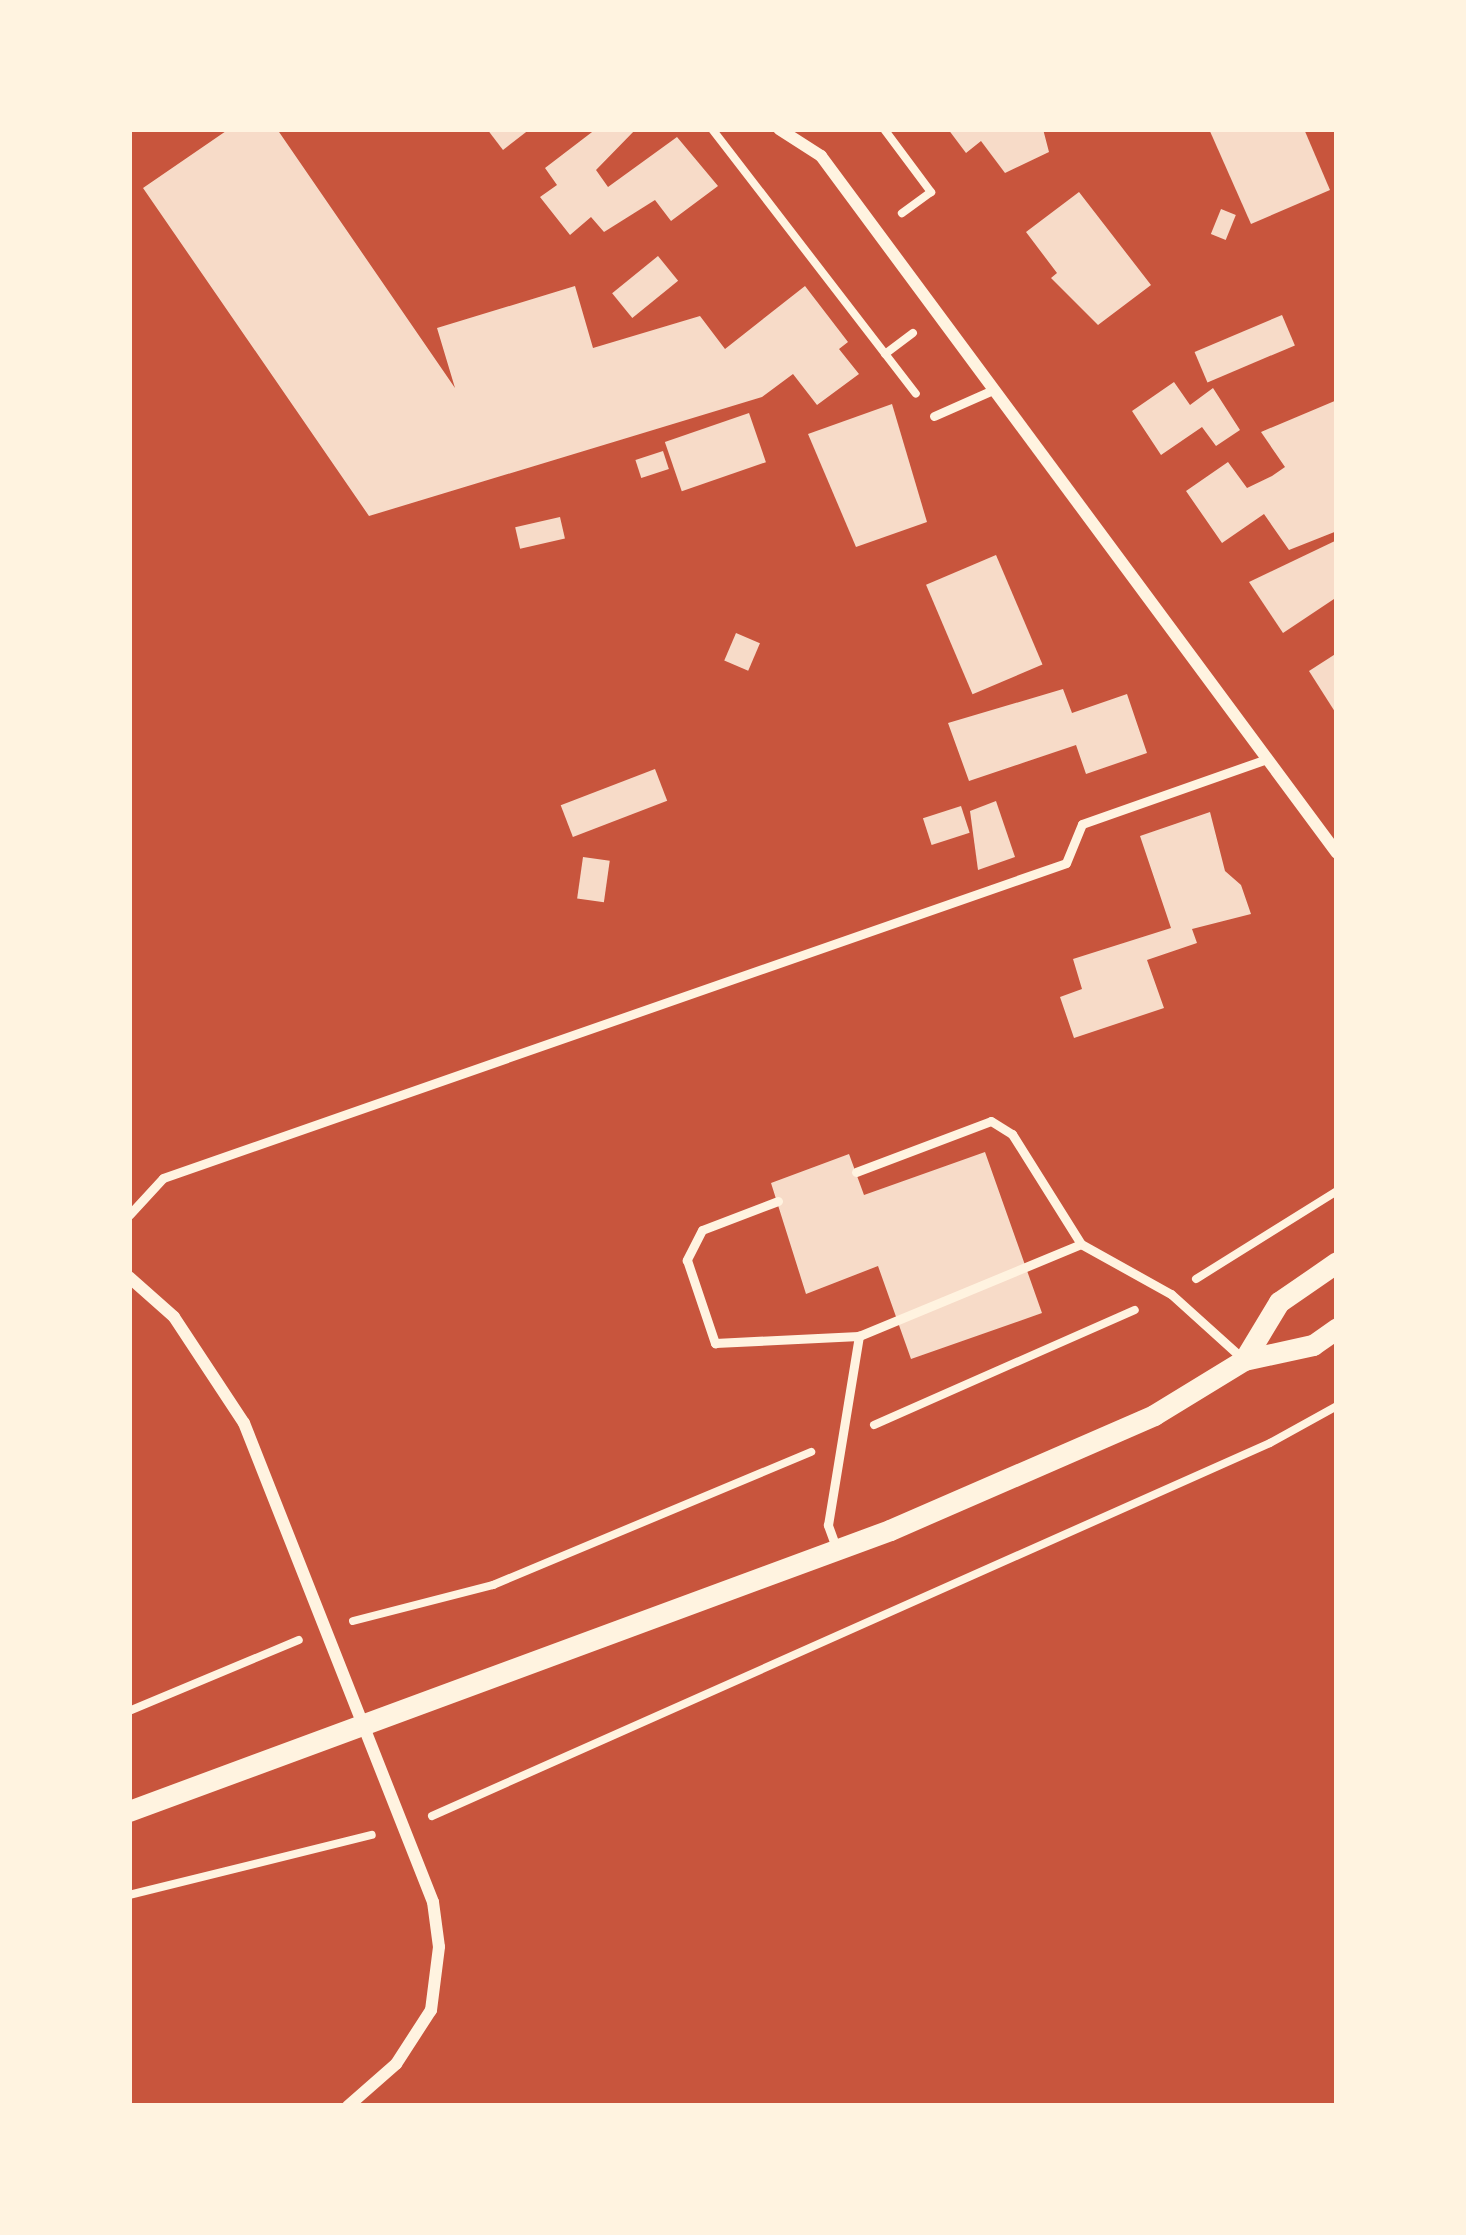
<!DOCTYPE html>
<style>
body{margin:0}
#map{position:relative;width:1466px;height:2235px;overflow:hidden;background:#c8553d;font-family:Inter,sans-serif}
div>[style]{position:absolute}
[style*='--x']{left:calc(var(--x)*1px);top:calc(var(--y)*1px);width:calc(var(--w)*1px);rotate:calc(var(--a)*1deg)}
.building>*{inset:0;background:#f7dbc8;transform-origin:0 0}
.path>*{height:8px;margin:-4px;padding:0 4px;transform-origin:4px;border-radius:4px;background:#fff3e0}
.service>*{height:9px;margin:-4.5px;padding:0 4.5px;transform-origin:4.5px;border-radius:4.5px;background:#fff3e0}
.minor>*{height:12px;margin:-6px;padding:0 6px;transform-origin:6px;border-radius:6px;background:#fff3e0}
.tertiary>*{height:21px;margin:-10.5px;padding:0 10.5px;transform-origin:10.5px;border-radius:10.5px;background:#fff3e0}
span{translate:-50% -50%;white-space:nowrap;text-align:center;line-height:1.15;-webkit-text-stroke:9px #fff3e0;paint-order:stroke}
.frame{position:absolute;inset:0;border:132px solid #fff3e0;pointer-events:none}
</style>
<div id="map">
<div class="building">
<div style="clip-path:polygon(229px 129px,277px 129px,455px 388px,437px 328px,575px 286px,593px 348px,700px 316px,725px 349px,805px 286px,848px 342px,839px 349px,859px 374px,817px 405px,793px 374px,762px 397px,369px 516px,143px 188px)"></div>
<div style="clip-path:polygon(487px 129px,530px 129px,503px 150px)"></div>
<div style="clip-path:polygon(596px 129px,636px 129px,596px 170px,608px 187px,677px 137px,718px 186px,671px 221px,655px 200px,604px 232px,591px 217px,570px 235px,540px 197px,557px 185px,545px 168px)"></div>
<div style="clip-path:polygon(948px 129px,1043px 129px,1049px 152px,1005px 173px,981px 141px,966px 153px)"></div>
<div style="clip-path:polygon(1209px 129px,1304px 129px,1330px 190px,1251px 224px)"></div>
<div style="clip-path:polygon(1079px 192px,1151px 285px,1098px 325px,1051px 278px,1057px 273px,1026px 232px)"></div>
<div style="left:1221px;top:209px;width:16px;height:27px;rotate:22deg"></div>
<div style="left:658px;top:256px;width:32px;height:59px;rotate:51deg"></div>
<div style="left:1282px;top:315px;width:33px;height:95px;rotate:67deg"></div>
<div style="clip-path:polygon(1174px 382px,1190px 405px,1213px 388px,1240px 430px,1216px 446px,1202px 427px,1161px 455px,1132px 411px)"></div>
<div style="clip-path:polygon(1337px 400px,1337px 531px,1289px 550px,1264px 514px,1222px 543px,1186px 491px,1228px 462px,1247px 488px,1272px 476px,1285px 467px,1261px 432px)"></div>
<div style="clip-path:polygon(892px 404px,927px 522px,856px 547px,808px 434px)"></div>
<div style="left:749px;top:413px;width:52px;height:89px;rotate:71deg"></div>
<div style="left:663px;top:451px;width:19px;height:29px;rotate:72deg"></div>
<div style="left:560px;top:517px;width:22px;height:46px;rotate:77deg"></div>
<div style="clip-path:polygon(1337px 540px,1337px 597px,1283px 633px,1249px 582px)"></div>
<div style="left:996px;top:555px;width:119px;height:76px;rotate:67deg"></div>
<div style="left:736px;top:633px;width:26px;height:30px;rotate:23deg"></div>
<div style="clip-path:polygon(1337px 653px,1337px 715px,1309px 671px)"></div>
<div style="clip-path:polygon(1063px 689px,1072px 713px,1127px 694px,1147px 753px,1086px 774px,1076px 745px,969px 781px,948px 723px)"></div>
<div style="left:655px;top:769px;width:34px;height:101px;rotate:69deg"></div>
<div style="clip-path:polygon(996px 801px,1015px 857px,978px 870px,970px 811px)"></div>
<div style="left:961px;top:806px;width:28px;height:40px;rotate:72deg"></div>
<div style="clip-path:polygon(1210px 812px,1225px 871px,1241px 885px,1251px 914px,1192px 929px,1197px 943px,1147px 960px,1164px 1008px,1074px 1038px,1060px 997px,1082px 989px,1073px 959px,1171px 928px,1140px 836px)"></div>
<div style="left:583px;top:857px;width:27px;height:42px;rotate:8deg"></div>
<div style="clip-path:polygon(985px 1152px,1042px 1313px,911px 1359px,878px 1266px,806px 1294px,771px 1183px,849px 1154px,864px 1195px)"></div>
</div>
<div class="path">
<div style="--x:712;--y:129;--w:334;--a:52.4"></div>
<div style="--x:884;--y:129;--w:79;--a:53.3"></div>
<div style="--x:931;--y:192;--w:36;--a:144"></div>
<div style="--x:885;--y:354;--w:35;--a:-37"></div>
<div style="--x:1196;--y:1279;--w:166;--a:-32"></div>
<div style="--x:874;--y:1425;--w:285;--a:-23.8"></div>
<div style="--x:353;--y:1621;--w:145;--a:-14.4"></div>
<div style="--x:493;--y:1585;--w:345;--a:-22.7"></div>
<div style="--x:129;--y:1711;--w:184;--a:-22.7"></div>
<div style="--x:432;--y:1816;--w:917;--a:-23.99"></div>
<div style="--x:1270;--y:1443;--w:77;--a:-28.9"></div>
<div style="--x:129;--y:1895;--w:250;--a:-13.9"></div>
</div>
<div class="service">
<div style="--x:934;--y:416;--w:64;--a:-23.8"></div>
<div style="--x:856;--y:1172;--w:144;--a:-20.7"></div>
<div style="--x:991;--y:1121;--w:25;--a:32"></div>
<div style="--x:1012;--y:1134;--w:130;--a:57.9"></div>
<div style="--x:778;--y:1201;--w:81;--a:159.1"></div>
<div style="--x:702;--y:1230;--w:34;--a:117"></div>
<div style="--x:687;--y:1260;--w:88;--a:71.4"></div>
<div style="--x:715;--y:1343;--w:144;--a:-2.8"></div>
<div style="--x:129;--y:1215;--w:50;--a:-47.4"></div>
<div style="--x:163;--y:1178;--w:956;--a:-19.23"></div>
<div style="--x:1066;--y:863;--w:42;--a:-67.7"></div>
<div style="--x:1082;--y:824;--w:196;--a:-19.4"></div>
<div style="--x:837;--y:1550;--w:27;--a:-110"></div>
<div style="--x:828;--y:1525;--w:192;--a:-80.7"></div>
<div style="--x:859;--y:1336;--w:240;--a:-22.5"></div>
<div style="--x:1081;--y:1244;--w:103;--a:29.1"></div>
<div style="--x:1171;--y:1294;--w:98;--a:42.1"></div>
</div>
<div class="minor">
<div style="--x:779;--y:129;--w:50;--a:32.7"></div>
<div style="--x:821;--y:156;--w:867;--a:53.49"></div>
<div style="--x:129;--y:1277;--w:60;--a:41.6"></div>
<div style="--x:174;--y:1317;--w:127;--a:56.6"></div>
<div style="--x:244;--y:1423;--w:515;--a:68.47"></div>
<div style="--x:433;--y:1902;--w:45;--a:82.4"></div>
<div style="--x:439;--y:1947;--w:64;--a:97.2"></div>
<div style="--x:431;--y:2010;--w:64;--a:122.9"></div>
<div style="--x:396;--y:2064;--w:64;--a:138.8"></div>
</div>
<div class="tertiary">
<div style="--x:1244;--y:1360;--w:68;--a:-58.9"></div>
<div style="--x:1279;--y:1302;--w:70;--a:-34.6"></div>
<div style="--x:129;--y:1811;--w:811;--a:-20.27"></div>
<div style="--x:890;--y:1530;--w:288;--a:-23.5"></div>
<div style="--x:1154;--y:1415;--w:105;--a:-31.4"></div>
<div style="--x:1244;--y:1360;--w:71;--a:-12.3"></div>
<div style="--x:1313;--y:1345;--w:29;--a:-35"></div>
</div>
<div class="frame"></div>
</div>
